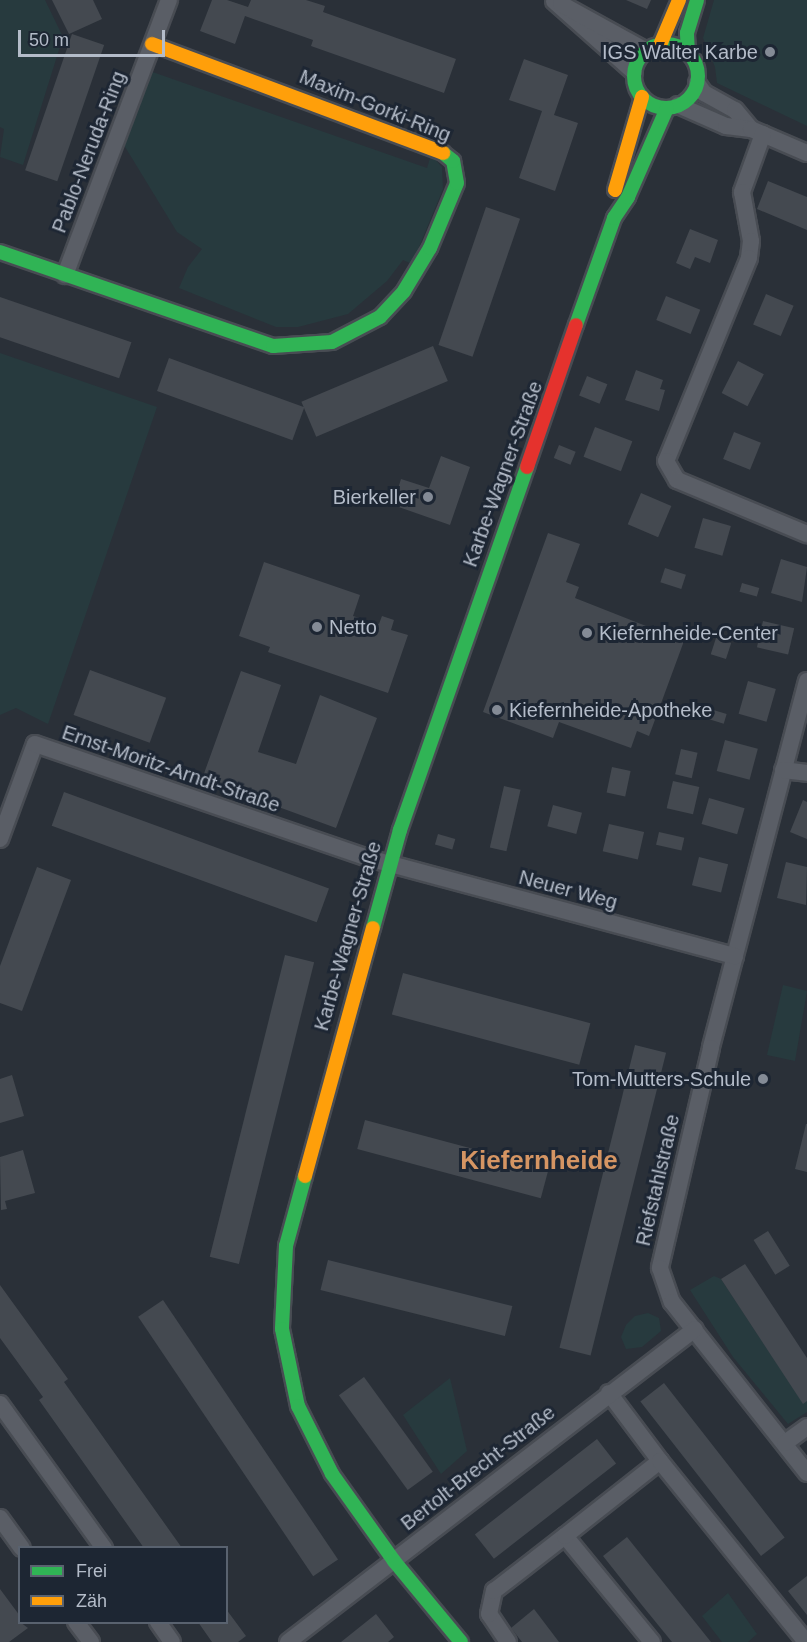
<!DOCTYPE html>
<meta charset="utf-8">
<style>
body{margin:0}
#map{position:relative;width:807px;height:1642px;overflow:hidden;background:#2a3038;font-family:Helvetica,sans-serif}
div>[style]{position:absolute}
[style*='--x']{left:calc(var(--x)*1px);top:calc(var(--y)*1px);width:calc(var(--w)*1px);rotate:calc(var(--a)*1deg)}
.green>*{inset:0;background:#273a3e}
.building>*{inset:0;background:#444950;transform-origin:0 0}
.roads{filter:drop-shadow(2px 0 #484c53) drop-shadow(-2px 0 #484c53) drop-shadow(0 2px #484c53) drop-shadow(0 -2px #484c53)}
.street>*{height:16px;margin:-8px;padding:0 8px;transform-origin:8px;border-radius:8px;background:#5a5e66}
.fast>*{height:14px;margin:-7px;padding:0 7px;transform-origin:7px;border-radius:7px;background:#30b455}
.fast>.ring{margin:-7px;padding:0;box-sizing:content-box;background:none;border:14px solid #30b455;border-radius:50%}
.slow>*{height:14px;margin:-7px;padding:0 7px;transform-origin:7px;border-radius:7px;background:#ff9f0a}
.jam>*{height:14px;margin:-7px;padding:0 7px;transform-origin:7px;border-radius:7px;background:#e5322d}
.dots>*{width:16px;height:16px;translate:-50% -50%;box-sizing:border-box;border:3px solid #1d2633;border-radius:50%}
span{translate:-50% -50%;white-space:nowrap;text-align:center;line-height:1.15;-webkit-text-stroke:6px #1d2633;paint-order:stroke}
.poi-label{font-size:20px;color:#b4bcc9}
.right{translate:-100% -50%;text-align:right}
.left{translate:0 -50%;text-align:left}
.street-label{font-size:20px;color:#b4bcc9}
.district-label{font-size:26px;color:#d59563;font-weight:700}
.legend{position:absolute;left:18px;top:1546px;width:210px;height:78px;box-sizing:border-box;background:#1d2633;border:2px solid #59626f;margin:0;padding:8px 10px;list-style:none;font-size:18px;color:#b4bcc9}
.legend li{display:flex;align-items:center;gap:12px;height:30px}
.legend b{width:30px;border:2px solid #59626f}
.scale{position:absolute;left:18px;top:30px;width:147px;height:27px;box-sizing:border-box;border:3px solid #b4bcc9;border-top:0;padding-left:8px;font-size:18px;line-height:21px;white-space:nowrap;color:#b4bcc9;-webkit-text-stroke:4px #1d2633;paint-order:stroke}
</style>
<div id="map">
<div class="green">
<div style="clip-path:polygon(0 0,45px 0,63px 37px,23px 165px,0 157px,4px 129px,0 127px)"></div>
<div style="clip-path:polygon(714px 0,807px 0,807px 126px,717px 83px,715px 67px,703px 38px)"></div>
<div style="clip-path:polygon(144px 69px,427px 168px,431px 155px,442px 167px,443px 189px,412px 264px,403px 260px,387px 281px,348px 314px,298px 327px,276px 327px,179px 288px,188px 267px,202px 249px,177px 232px,119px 137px)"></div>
<div style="clip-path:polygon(0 353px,157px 407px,48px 724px,16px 708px,0 715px)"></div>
<div style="clip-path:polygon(783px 985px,807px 991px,795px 1061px,767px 1055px)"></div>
<div style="clip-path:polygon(714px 1276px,721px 1279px,803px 1403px,807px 1401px,807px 1412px,788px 1424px,733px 1357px,690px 1290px)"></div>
<div style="clip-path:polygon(648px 1313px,659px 1318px,661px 1331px,642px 1347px,626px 1349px,621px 1337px,626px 1325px,635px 1316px)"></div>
<div style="clip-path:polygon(450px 1378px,467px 1451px,441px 1474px,403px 1415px)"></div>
<div style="clip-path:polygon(728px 1593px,757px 1634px,748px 1642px,722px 1642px,702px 1616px)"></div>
</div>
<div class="building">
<div style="clip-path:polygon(52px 0,93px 0,102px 19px,69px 34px)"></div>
<div style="clip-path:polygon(212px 0,227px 0,248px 7px,251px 0,306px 0,325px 6px,323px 12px,456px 59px,444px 93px,311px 46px,313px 40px,245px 16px,235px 44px,200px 31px)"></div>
<div style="clip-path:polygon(626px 0,651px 0,647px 9px)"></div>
<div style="left:72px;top:34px;width:34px;height:144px;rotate:19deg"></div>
<div style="clip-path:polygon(524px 59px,568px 75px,554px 115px,578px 123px,555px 191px,519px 178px,542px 111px,509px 100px)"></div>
<div style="clip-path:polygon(768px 181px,807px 197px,807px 230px,757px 209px)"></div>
<div style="left:486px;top:207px;width:36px;height:146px;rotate:19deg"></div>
<div style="clip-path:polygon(690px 229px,718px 240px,710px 263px,695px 257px,690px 269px,676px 263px)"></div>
<div style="left:766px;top:294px;width:30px;height:33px;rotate:23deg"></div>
<div style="left:666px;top:296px;width:37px;height:26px;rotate:22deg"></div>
<div style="left:0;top:297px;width:139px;height:38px;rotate:19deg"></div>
<div style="left:433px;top:346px;width:38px;height:143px;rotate:67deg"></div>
<div style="left:169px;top:358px;width:144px;height:35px;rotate:20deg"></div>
<div style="left:738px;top:361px;width:29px;height:36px;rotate:27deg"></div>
<div style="clip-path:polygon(636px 370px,663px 380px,660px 389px,665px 390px,659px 411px,625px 400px)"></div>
<div style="left:587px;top:376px;width:22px;height:21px;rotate:22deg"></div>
<div style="left:595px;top:427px;width:40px;height:32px;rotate:21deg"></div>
<div style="left:734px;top:432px;width:29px;height:29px;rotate:22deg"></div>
<div style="left:559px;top:445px;width:18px;height:14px;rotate:22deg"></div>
<div style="clip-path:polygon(441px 456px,470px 467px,450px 525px,393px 505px,401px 479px,429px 488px)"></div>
<div style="left:641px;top:493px;width:33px;height:34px;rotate:23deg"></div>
<div style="left:703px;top:518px;width:29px;height:31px;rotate:16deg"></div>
<div style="clip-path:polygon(548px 533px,580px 544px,566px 582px,579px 587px,575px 598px,684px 641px,649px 736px,637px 731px,631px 748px,559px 722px,553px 738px,483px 712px)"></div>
<div style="clip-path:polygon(781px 559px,807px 567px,802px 602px,771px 593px)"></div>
<div style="clip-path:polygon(264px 562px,360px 595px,353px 616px,379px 624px,382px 616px,394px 620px,391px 630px,408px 635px,388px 693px,268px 652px,270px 647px,239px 636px)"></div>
<div style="left:665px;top:568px;width:22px;height:15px;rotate:18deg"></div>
<div style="left:742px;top:583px;width:18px;height:9px;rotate:16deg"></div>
<div style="left:763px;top:621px;width:32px;height:27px;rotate:13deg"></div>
<div style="left:716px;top:638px;width:16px;height:17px;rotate:18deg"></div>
<div style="left:90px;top:670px;width:81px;height:48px;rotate:20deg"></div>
<div style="clip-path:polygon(241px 671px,281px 685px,258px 752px,296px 764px,320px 695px,377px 718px,336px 828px,202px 779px)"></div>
<div style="left:748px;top:681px;width:29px;height:34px;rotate:16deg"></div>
<div style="left:697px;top:705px;width:31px;height:10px;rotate:17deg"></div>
<div style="left:725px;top:740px;width:34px;height:32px;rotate:15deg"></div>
<div style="left:681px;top:749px;width:17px;height:26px;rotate:13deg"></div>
<div style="left:612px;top:767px;width:19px;height:26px;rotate:12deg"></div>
<div style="left:673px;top:781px;width:27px;height:28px;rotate:13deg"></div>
<div style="left:504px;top:786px;width:17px;height:63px;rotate:13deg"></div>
<div style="left:64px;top:792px;width:282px;height:36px;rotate:20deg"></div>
<div style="left:709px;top:798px;width:37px;height:27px;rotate:16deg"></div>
<div style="clip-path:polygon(803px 800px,807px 802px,807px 839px,790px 832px)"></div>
<div style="left:553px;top:805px;width:30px;height:22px;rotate:15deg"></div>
<div style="left:609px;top:824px;width:36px;height:28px;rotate:13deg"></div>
<div style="left:659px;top:832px;width:26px;height:13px;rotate:13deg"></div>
<div style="left:438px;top:834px;width:18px;height:11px;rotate:16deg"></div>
<div style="left:699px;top:857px;width:30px;height:29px;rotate:14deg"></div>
<div style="clip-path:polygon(786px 862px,807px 867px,806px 905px,777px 898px)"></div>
<div style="clip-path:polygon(37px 867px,71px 880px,22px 1011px,0 1003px,0 966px)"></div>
<div style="left:285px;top:955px;width:30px;height:311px;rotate:14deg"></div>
<div style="left:403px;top:973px;width:194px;height:43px;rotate:15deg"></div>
<div style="left:635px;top:1045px;width:32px;height:312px;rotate:14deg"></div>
<div style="clip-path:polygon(12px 1075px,24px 1116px,0 1123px,0 1079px)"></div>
<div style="left:365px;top:1120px;width:190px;height:30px;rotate:15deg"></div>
<div style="clip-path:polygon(806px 1124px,807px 1124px,807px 1172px,795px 1169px)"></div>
<div style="clip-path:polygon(23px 1150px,35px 1193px,5px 1201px,7px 1209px,1px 1210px,0 1157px)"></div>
<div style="left:768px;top:1231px;width:41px;height:17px;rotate:58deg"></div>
<div style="left:328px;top:1260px;width:190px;height:31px;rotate:14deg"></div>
<div style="clip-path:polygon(745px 1264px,807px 1358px,807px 1401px,803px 1404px,721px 1279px)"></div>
<div style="clip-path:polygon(0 1285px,68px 1379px,64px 1382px,182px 1548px,144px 1548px,39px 1400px,43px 1397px,0 1338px)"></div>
<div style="left:163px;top:1300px;width:313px;height:30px;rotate:56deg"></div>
<div style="left:364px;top:1377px;width:117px;height:31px;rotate:54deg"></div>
<div style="left:664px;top:1383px;width:196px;height:30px;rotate:52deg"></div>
<div style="left:597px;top:1439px;width:31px;height:155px;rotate:52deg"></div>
<div style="clip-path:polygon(627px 1537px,711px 1642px,672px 1642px,641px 1604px,603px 1556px)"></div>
<div style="clip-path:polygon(807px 1576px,807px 1615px,788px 1591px)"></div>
<div style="clip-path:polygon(0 1589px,20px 1616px,20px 1622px,28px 1628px,9px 1642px,0 1642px)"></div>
<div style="clip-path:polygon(226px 1609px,246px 1636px,238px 1642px,212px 1642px,198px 1622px,226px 1622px)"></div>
<div style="clip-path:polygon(534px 1609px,559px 1642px,522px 1642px,511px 1628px)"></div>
<div style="clip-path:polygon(376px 1614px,394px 1637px,388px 1642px,341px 1642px)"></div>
</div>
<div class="roads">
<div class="street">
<div style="--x:554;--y:1;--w:107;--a:41.6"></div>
<div style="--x:561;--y:4;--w:97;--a:28.9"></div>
<div style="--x:697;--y:83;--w:12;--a:55"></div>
<div style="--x:704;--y:93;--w:35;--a:29"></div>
<div style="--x:735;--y:110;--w:25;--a:50"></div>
<div style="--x:678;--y:105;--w:52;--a:23.6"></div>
<div style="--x:726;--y:126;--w:25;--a:7"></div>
<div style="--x:751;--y:129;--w:61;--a:23.2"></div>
<div style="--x:763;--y:134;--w:62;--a:109.9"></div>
<div style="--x:742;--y:192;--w:50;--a:79.6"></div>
<div style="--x:751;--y:241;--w:17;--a:97"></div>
<div style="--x:749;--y:258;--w:219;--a:112.2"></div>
<div style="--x:666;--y:461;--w:22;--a:60"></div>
<div style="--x:677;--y:480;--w:141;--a:22.6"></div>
<div style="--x:65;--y:275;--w:294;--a:-69.3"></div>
<div style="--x:807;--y:681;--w:379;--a:104.7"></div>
<div style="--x:711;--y:1048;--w:226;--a:103.1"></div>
<div style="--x:660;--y:1268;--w:36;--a:71"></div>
<div style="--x:672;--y:1302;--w:218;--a:51.7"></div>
<div style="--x:783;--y:770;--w:24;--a:7"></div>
<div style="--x:0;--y:839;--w:101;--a:-69.8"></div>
<div style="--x:35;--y:744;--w:352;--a:18.9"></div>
<div style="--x:368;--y:858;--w:380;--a:15"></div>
<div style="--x:609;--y:1393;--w:85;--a:53.1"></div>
<div style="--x:0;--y:1404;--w:178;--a:54.2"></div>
<div style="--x:785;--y:1443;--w:27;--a:-36"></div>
<div style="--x:0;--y:1518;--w:37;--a:54"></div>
<div style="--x:76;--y:1622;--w:25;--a:53"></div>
<div style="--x:158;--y:1622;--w:24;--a:55"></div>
<div style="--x:288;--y:1642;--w:513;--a:-37.56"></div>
<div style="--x:508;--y:1642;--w:34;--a:-124"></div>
<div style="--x:489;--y:1614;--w:24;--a:-78"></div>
<div style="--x:494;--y:1591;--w:90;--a:-37.8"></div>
<div style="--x:652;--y:1642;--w:137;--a:-129.4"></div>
<div style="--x:565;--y:1536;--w:121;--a:-38.3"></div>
<div style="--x:660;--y:1461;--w:233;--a:51.1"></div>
</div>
<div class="fast">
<div class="ring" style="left:634px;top:44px;width:50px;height:50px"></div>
<div style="--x:688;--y:53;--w:20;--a:-93"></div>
<div style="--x:687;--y:33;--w:34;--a:-73"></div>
<div style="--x:0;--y:252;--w:289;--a:19"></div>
<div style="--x:273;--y:346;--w:59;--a:-3.9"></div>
<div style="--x:332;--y:342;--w:54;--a:-27.5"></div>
<div style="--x:380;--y:317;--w:35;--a:-47"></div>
<div style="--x:404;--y:291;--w:50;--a:-58.8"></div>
<div style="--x:430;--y:248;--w:70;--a:-67.4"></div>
<div style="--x:457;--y:183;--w:22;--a:-100"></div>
<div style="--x:453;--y:161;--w:13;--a:-141"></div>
<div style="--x:576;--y:325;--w:114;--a:-70.4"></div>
<div style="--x:614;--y:218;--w:25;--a:-56"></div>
<div style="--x:628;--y:197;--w:97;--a:-66.3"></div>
<div style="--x:373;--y:928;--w:102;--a:-74.6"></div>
<div style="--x:400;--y:830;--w:385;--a:-70.7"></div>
<div style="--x:305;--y:1176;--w:73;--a:105.2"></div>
<div style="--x:286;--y:1246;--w:83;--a:92.8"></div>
<div style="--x:282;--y:1329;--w:79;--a:78.3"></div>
<div style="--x:298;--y:1406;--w:76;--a:63.4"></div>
<div style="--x:332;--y:1474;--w:107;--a:54.5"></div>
<div style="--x:394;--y:1561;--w:105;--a:50.4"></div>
</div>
<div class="slow">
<div style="--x:152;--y:44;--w:311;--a:20.5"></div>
<div style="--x:660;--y:45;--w:49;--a:-67.1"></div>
<div style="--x:615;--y:190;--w:97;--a:-73.8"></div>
<div style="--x:305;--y:1176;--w:257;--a:-74.7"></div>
</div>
<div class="jam">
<div style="--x:527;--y:467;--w:150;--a:-71"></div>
</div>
</div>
<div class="dots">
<div style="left:770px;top:52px;background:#848b96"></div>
<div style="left:428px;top:497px;background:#848b96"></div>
<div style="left:317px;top:627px;background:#848b96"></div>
<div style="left:587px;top:633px;background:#848b96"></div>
<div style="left:497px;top:710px;background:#848b96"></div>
<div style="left:763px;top:1079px;background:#848b96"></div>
</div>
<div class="poi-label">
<span class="right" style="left:758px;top:52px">IGS Walter Karbe</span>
<span class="right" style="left:416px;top:497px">Bierkeller</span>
<span class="left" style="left:329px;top:627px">Netto</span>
<span class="left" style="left:599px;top:633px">Kiefernheide-Center</span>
<span class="left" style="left:509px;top:710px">Kiefernheide-Apotheke</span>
<span class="right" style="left:751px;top:1079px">Tom-Mutters-Schule</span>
</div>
<div class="street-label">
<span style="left:375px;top:106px;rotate:22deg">Maxim-Gorki-Ring</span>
<span style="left:89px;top:152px;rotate:-69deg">Pablo-Neruda-Ring</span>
<span style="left:503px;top:474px;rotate:-70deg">Karbe-Wagner-Straße</span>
<span style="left:171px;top:769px;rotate:19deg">Ernst-Moritz-Arndt-Straße</span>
<span style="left:568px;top:890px;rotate:15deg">Neuer Weg</span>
<span style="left:348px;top:936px;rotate:-74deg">Karbe-Wagner-Straße</span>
<span style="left:658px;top:1180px;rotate:-77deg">Riefstahlstraße</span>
<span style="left:478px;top:1468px;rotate:-38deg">Bertolt-Brecht-Straße</span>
</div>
<div class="district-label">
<span style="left:539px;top:1161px">Kiefernheide</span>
</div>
<ul class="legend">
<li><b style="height:8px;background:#30b455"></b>Frei</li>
<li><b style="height:8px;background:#ff9f0a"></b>Zäh</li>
</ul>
<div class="scale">50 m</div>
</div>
